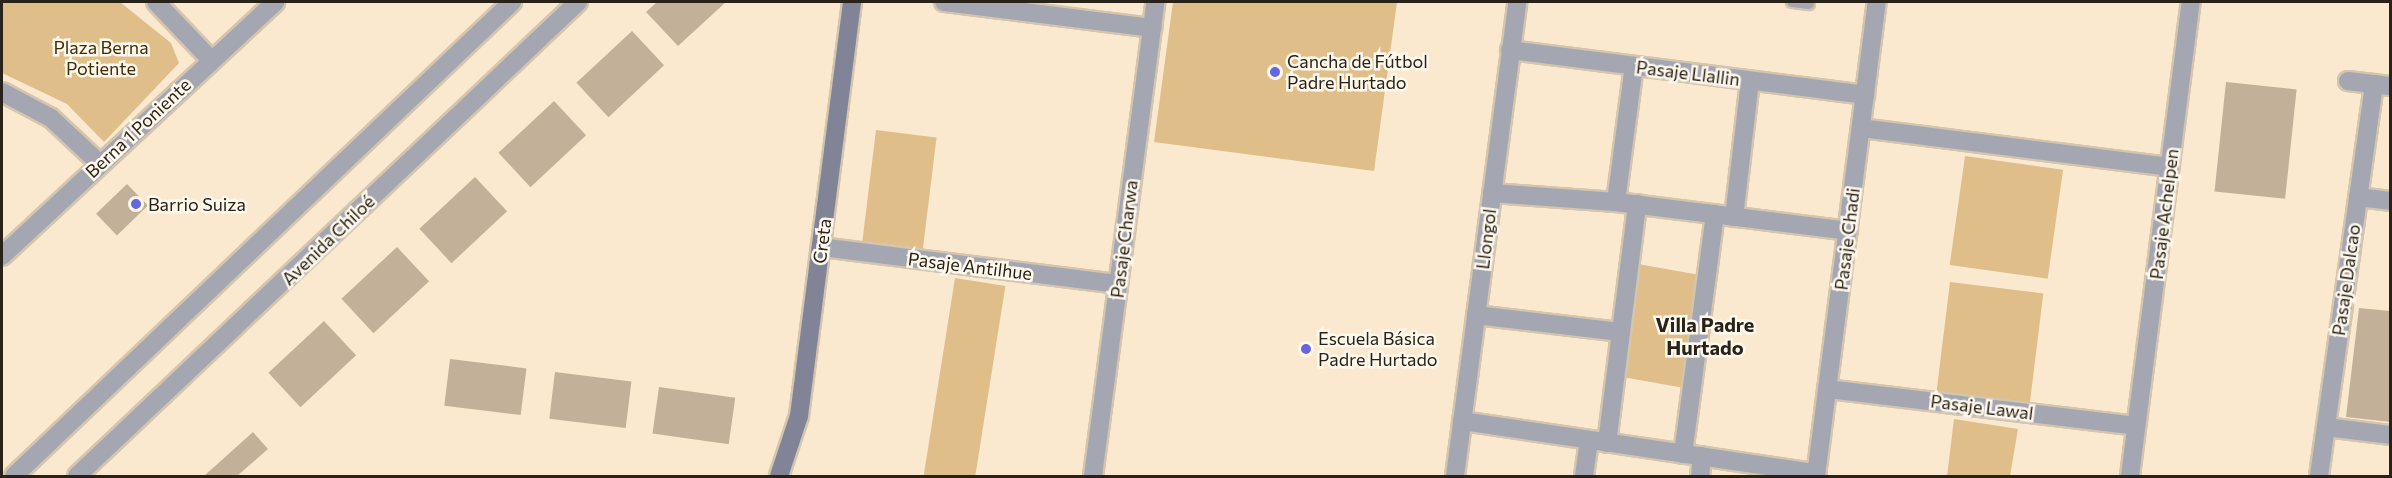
<!DOCTYPE html>
<meta charset="utf-8">
<style>
body{margin:0}
#map{position:relative;width:2392px;height:478px;overflow:hidden;background:#fae9cf;font-family:Commissioner,sans-serif}
div>[style]{position:absolute}
[style*='--x']{left:calc(var(--x)*1px);top:calc(var(--y)*1px);width:calc(var(--w)*1px);rotate:calc(var(--a)*1deg)}
.green>*{inset:0;background:#e0be89;transform-origin:0 0}
.building>*{inset:0;background:#c2b198;transform-origin:0 0}
.roads{filter:drop-shadow(2px 0 #d4c5ae) drop-shadow(-2px 0 #d4c5ae) drop-shadow(0 2px #d4c5ae) drop-shadow(0 -2px #d4c5ae)}
.lane>*{height:10px;margin:-5px;padding:0 5px;transform-origin:5px;border-radius:5px;background:#a4a6b2}
.street>*{height:18px;margin:-9px;padding:0 9px;transform-origin:9px;border-radius:9px;background:#a4a6b2}
.secondary>*{height:18px;margin:-9px;padding:0 9px;transform-origin:9px;border-radius:9px;background:#818496}
.dots>*{width:16px;height:16px;translate:-50% -50%;box-sizing:border-box;border:3px solid #fff8ed;border-radius:50%}
span{translate:-50% -50%;white-space:nowrap;text-align:center;line-height:1.15;-webkit-text-stroke:5px #fff8ed;paint-order:stroke}
.park-label{font-size:18px;color:#412d08}
.poi-label{font-size:18px;color:#282218}
.left{translate:0 -50%;text-align:left}
.street-label{font-size:18px;color:#282218}
.neighbourhood-label{font-size:20px;color:#282218;font-weight:700}
.frame{position:absolute;inset:0;border:3px solid #282218;pointer-events:none}
</style>
<div id="map">
<div class="green">
<div style="clip-path:polygon(2px 2px,120px 2px,171px 43px,179px 63px,104px 142px,67px 104px,2px 73px)"></div>
<div style="clip-path:polygon(1173px 2px,1397px 2px,1374px 171px,1154px 142px)"></div>
<div style="left:876px;top:130px;width:61px;height:112px;rotate:7deg"></div>
<div style="left:1965px;top:156px;width:99px;height:110px;rotate:8deg"></div>
<div style="left:1638px;top:264px;width:67px;height:114px;rotate:10deg"></div>
<div style="left:955px;top:278px;width:51px;height:200px;rotate:9deg"></div>
<div style="left:1950px;top:282px;width:94px;height:110px;rotate:7deg"></div>
<div style="clip-path:polygon(1954px 419px,2018px 429px,2010px 476px,1947px 476px)"></div>
</div>
<div class="building">
<div style="clip-path:polygon(657px 2px,726px 2px,678px 46px,646px 12px)"></div>
<div style="left:632px;top:31px;width:47px;height:76px;rotate:47deg"></div>
<div style="left:2226px;top:82px;width:71px;height:110px;rotate:6deg"></div>
<div style="left:554px;top:101px;width:47px;height:76px;rotate:47deg"></div>
<div style="left:475px;top:177px;width:47px;height:76px;rotate:47deg"></div>
<div style="left:127px;top:184px;width:30px;height:43px;rotate:46deg"></div>
<div style="left:397px;top:247px;width:47px;height:76px;rotate:47deg"></div>
<div style="clip-path:polygon(2359px 308px,2390px 311px,2390px 422px,2346px 417px)"></div>
<div style="left:324px;top:321px;width:47px;height:76px;rotate:47deg"></div>
<div style="left:450px;top:359px;width:77px;height:47px;rotate:7deg"></div>
<div style="left:555px;top:372px;width:77px;height:47px;rotate:7deg"></div>
<div style="left:659px;top:387px;width:77px;height:47px;rotate:8deg"></div>
<div style="clip-path:polygon(253px 432px,268px 449px,237px 476px,204px 476px)"></div>
</div>
<div class="roads">
<div class="lane">
<div style="--x:1792;--y:2;--w:17;--a:7"></div>
</div>
<div class="street">
<div style="--x:156;--y:2;--w:80;--a:46.5"></div>
<div style="--x:944;--y:2;--w:210;--a:7.1"></div>
<div style="--x:1510;--y:50;--w:358;--a:7.2"></div>
<div style="--x:2348;--y:81;--w:42;--a:6.8"></div>
<div style="--x:2;--y:92;--w:55;--a:28"></div>
<div style="--x:51;--y:118;--w:66;--a:43.2"></div>
<div style="--x:1861;--y:128;--w:311;--a:7.2"></div>
<div style="--x:1492;--y:193;--w:124;--a:4.2"></div>
<div style="--x:1616;--y:202;--w:234;--a:7.1"></div>
<div style="--x:2358;--y:197;--w:32;--a:7"></div>
<div style="--x:1616;--y:202;--w:137;--a:-82.5"></div>
<div style="--x:1734;--y:217;--w:137;--a:-83.3"></div>
<div style="--x:821;--y:247;--w:299;--a:7.1"></div>
<div style="--x:2;--y:256;--w:373;--a:-42.9"></div>
<div style="--x:1476;--y:315;--w:146;--a:6.7"></div>
<div style="--x:1827;--y:389;--w:311;--a:6.8"></div>
<div style="--x:1462;--y:421;--w:358;--a:8.4"></div>
<div style="--x:2326;--y:427;--w:64;--a:7.1"></div>
<div style="--x:1607;--y:443;--w:241;--a:-82.8"></div>
<div style="--x:1683;--y:454;--w:242;--a:-82.4"></div>
<div style="--x:14;--y:476;--w:688;--a:-43.59"></div>
<div style="--x:77;--y:476;--w:690;--a:-43.41"></div>
<div style="--x:1093;--y:476;--w:478;--a:-82.5"></div>
<div style="--x:1455;--y:476;--w:478;--a:-82.5"></div>
<div style="--x:1584;--y:476;--w:36;--a:-82"></div>
<div style="--x:1700;--y:476;--w:20;--a:-84"></div>
<div style="--x:1816;--y:476;--w:478;--a:-82.7"></div>
<div style="--x:2130;--y:476;--w:478;--a:-82.7"></div>
<div style="--x:2319;--y:476;--w:396;--a:-82"></div>
</div>
<div class="secondary">
<div style="--x:779;--y:476;--w:63;--a:-71.6"></div>
<div style="--x:799;--y:416;--w:417;--a:-82.7"></div>
</div>
</div>
<div class="dots">
<div style="left:1275px;top:72px;background:#6467e0"></div>
<div style="left:136px;top:204px;background:#6467e0"></div>
<div style="left:1306px;top:349px;background:#6467e0"></div>
</div>
<div class="park-label">
<span style="left:101px;top:58px">Plaza Berna<br>Potiente</span>
</div>
<div class="poi-label">
<span class="left" style="left:1287px;top:72px">Cancha de Fútbol<br>Padre Hurtado</span>
<span class="left" style="left:148px;top:204px">Barrio Suiza</span>
<span class="left" style="left:1318px;top:349px">Escuela Básica<br>Padre Hurtado</span>
</div>
<div class="street-label">
<span style="left:1688px;top:73px;rotate:7deg">Pasaje Llallin</span>
<span style="left:138px;top:128px;rotate:-43deg">Berna 1 Poniente</span>
<span style="left:2164px;top:214px;rotate:-83deg">Pasaje Achelpen</span>
<span style="left:1124px;top:239px;rotate:-83deg">Pasaje Charwa</span>
<span style="left:1486px;top:239px;rotate:-83deg">Llongol</span>
<span style="left:1847px;top:239px;rotate:-83deg">Pasaje Chadi</span>
<span style="left:328px;top:240px;rotate:-44deg">Avenida Chiloé</span>
<span style="left:822px;top:241px;rotate:-83deg">Creta</span>
<span style="left:970px;top:266px;rotate:7deg">Pasaje Antilhue</span>
<span style="left:2346px;top:280px;rotate:-82deg">Pasaje Dalcao</span>
<span style="left:1982px;top:407px;rotate:7deg">Pasaje Lawal</span>
</div>
<div class="neighbourhood-label">
<span style="left:1705px;top:336px">Villa Padre<br>Hurtado</span>
</div>
<div class="frame"></div>
</div>
